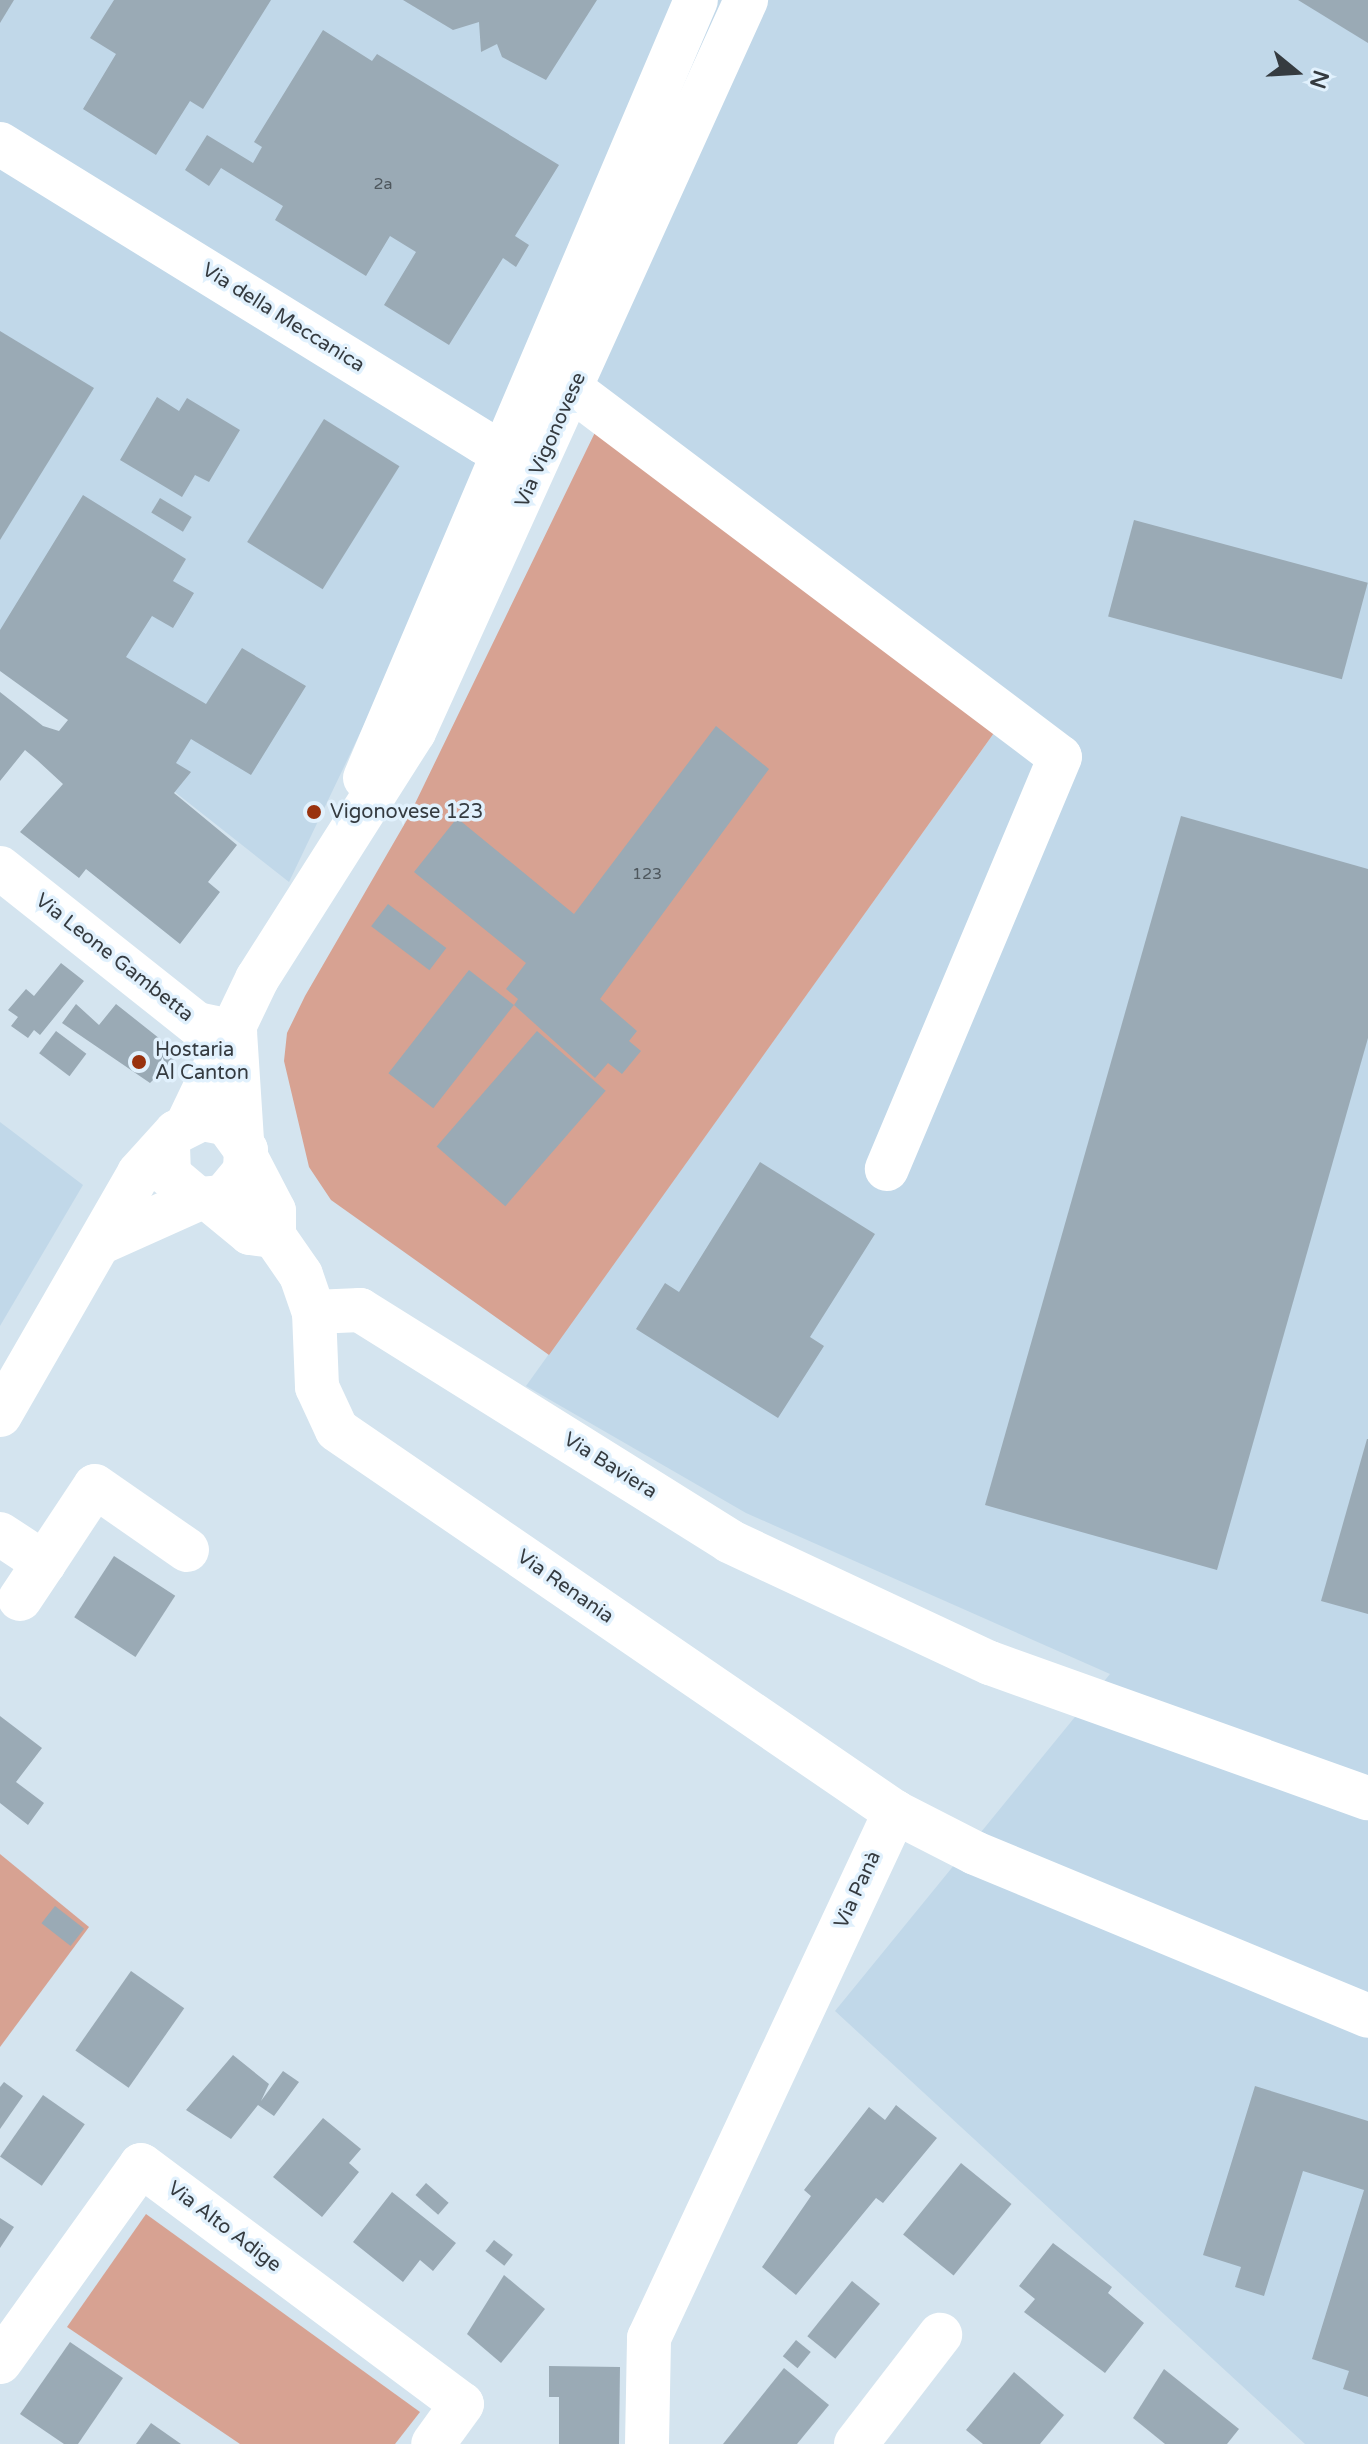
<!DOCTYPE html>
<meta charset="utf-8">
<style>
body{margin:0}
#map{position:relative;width:1368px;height:2444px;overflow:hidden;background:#d4e4ef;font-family:"Varela Round",sans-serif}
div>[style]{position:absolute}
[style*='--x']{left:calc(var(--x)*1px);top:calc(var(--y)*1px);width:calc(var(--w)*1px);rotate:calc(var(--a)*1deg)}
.built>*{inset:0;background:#c1d8e9}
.green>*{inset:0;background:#d7a292}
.building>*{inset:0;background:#9aaab5;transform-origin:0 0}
.minor>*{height:44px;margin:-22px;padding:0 22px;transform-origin:22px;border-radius:22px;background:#fff}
.major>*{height:44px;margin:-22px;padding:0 22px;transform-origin:22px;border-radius:22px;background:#fff}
.dots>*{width:22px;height:22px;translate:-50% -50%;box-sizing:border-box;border:4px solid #e1f1fd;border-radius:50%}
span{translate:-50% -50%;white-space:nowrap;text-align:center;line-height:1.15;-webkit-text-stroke:7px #e1f1fd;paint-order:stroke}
.number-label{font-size:16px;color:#4e575d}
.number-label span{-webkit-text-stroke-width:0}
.street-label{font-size:20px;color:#353b40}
.poi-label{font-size:20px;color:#353b40}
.left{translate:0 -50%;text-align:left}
.north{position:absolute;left:1256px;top:32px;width:80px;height:80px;-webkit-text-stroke:6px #e1f1fd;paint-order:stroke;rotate:108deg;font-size:22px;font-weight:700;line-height:32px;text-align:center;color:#353b40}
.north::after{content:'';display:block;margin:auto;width:28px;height:36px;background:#353b40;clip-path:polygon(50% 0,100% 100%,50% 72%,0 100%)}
</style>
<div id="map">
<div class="built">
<div style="clip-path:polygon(0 0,1368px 0,1368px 2444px,1305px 2444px,835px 2011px,1110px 1674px,746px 1513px,526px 1386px,1004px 719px,545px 375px,490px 461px,289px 882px,0 654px)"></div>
<div style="clip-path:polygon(0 1122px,83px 1185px,0 1326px)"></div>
</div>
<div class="green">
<div style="clip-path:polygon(602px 418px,1004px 719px,549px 1355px,331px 1200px,309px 1167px,284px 1061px,287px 1033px,305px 996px,408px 818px)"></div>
<div style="clip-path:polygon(0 1854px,89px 1927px,0 2047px)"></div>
<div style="clip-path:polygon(146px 2214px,420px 2412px,395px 2444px,240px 2444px,67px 2327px)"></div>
</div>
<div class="building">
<div style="clip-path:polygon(0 0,14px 0,0 23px)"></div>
<div style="clip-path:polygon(114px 0,271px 0,203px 109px,190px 101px,156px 155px,83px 109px,116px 54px,90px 38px)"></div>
<div style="clip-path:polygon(403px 0,597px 0,546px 80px,502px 57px,497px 44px,481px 52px,479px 22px,453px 30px)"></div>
<div style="clip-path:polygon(1298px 0,1368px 0,1368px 43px)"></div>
<div style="clip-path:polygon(323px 30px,372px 61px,377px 54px,559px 165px,515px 236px,529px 245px,516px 267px,503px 258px,449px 345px,384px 305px,416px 252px,390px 236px,366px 276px,275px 220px,283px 206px,221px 168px,209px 186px,185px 170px,207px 135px,253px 163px,262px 147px,254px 142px)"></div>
<div style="clip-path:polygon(0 331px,94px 388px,0 540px)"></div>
<div style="clip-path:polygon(157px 397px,179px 411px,187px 398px,240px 430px,209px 482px,195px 475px,182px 497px,120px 460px)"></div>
<div style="left:324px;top:419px;width:89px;height:145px;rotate:32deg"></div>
<div style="clip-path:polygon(83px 495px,186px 559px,173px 581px,194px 593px,173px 628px,152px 616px,126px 657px,206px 704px,242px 648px,306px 686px,251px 775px,191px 739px,176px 763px,191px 772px,174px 793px,237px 845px,208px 882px,220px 892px,180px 944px,86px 869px,79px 878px,20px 832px,63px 784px,37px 760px,25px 750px,0 781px,0 692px,43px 726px,59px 731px,68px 720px,0 671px,0 630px)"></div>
<div style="left:160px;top:498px;width:37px;height:17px;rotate:31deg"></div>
<div style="left:1134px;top:520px;width:242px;height:100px;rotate:15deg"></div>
<div style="clip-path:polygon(716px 726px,769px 769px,600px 999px,637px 1031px,629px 1041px,641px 1051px,622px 1074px,608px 1063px,595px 1078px,514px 1005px,518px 999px,506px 989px,526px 963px,414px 872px,457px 818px,574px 914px)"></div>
<div style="clip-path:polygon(1181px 816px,1368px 869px,1368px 1038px,1217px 1570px,985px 1505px)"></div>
<div style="left:388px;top:904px;width:73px;height:28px;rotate:37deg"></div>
<div style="clip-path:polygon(61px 963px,84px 981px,40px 1035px,34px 1030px,28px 1038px,11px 1026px,18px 1017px,8px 1010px,26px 989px,34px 996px)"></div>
<div style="left:469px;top:970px;width:57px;height:131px;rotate:38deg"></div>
<div style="clip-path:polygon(76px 1004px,99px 1025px,116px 1004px,179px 1054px,150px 1083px,62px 1023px)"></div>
<div style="left:56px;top:1031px;width:38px;height:28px;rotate:37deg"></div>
<div style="left:537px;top:1031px;width:91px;height:153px;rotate:41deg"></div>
<div style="clip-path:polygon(760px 1162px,875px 1234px,810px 1337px,824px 1346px,778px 1418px,636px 1329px,665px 1283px,679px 1292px)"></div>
<div style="clip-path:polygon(1367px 1439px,1368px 1439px,1368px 1614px,1321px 1601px)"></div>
<div style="left:114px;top:1556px;width:73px;height:73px;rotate:33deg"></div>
<div style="clip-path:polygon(0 1716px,42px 1748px,16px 1782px,44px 1803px,28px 1825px,0 1803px)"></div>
<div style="left:55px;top:1906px;width:37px;height:22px;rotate:38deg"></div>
<div style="left:131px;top:1971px;width:65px;height:97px;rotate:35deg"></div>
<div style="clip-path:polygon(233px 2055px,269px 2084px,261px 2101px,283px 2071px,299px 2082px,274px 2116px,258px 2105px,231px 2139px,186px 2110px)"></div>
<div style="clip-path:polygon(4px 2082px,23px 2096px,0 2129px,0 2087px)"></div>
<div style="clip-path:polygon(1255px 2086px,1368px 2121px,1368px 2397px,1343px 2389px,1349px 2371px,1312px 2359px,1364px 2190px,1303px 2171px,1264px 2296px,1235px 2287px,1241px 2267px,1203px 2255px)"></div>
<div style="left:43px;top:2095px;width:51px;height:75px;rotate:35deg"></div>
<div style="clip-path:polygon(896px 2105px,937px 2138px,883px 2203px,876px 2198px,796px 2295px,762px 2267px,811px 2196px,804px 2190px,869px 2107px,885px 2120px)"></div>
<div style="clip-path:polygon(323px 2118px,361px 2149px,349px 2163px,359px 2172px,322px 2217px,273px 2177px)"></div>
<div style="left:961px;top:2163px;width:65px;height:92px;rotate:39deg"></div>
<div style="left:426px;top:2183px;width:30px;height:16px;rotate:41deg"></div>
<div style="clip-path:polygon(392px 2192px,456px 2243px,433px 2271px,420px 2260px,403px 2282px,353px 2242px)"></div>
<div style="clip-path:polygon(0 2218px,14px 2227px,0 2248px)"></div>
<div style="left:494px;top:2240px;width:24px;height:14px;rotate:38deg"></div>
<div style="clip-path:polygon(1053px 2243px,1112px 2287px,1108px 2293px,1144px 2323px,1105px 2373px,1024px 2312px,1035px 2299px,1019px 2286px)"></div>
<div style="clip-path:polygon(504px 2275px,545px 2309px,501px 2363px,467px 2334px)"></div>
<div style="left:852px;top:2281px;width:36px;height:71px;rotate:39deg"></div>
<div style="left:796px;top:2340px;width:19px;height:21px;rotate:39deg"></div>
<div style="clip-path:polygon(70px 2342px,123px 2378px,78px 2444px,64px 2444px,20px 2414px)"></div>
<div style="clip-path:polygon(549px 2366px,620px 2367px,619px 2444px,559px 2444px,559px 2397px,549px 2397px)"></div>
<div style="clip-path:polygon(784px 2368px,829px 2405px,797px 2444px,723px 2444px)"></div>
<div style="clip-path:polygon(1164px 2369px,1239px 2429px,1227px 2444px,1165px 2444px,1133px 2418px)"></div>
<div style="clip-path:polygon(1014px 2372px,1064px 2415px,1040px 2444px,983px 2444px,966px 2430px)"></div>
<div style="clip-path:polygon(151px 2423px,181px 2444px,136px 2444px)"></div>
</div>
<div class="minor">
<div style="--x:0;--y:144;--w:568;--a:31.67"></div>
<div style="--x:483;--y:442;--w:20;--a:27"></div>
<div style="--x:501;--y:451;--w:42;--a:-33.3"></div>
<div style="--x:574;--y:391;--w:608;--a:36.98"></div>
<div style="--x:1060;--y:757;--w:447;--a:112.8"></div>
<div style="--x:0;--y:868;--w:251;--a:38.4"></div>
<div style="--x:197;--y:1024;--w:39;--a:12"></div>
<div style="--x:248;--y:1161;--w:56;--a:62.5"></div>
<div style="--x:274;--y:1211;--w:25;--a:90"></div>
<div style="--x:274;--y:1236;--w:47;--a:55.3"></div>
<div style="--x:301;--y:1275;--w:39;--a:71"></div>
<div style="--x:314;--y:1312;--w:75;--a:87.7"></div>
<div style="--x:317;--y:1387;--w:47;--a:65.1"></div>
<div style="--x:337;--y:1430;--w:676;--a:34.4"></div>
<div style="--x:895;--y:1812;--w:90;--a:27.1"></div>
<div style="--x:975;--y:1853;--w:425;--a:22.5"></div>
<div style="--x:210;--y:1200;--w:52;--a:39.5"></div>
<div style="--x:250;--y:1233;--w:24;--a:7"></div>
<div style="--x:314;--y:1312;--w:46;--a:-2.5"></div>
<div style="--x:360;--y:1310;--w:435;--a:32"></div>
<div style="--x:729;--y:1541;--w:288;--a:25.1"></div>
<div style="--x:990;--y:1663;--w:401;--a:19.7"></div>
<div style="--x:0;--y:1534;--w:53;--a:33.4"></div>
<div style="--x:44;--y:1563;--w:92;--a:-56.5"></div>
<div style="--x:95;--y:1486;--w:112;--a:34.8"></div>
<div style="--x:20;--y:1599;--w:43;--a:-56.3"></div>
<div style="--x:0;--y:2362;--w:242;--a:-54.4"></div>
<div style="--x:141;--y:2165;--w:400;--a:36.7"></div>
<div style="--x:462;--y:2404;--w:49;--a:125.9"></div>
<div style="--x:647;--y:2444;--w:106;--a:-88.9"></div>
<div style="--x:649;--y:2338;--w:581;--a:-64.94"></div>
<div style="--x:856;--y:2444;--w:138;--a:-52.4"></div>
</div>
<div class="major">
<div style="--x:365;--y:778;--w:845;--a:-66.95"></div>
<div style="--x:235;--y:1032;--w:107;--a:86.3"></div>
<div style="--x:188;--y:1123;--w:160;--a:-64.4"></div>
<div style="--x:257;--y:979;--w:293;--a:-57.6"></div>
<div style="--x:414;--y:732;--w:804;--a:-65.6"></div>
<div style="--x:100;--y:1243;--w:107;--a:-24.2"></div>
<div style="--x:0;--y:1415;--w:279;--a:-60.1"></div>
<div style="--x:139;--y:1173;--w:55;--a:-47.9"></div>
<div style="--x:176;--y:1132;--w:29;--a:-27"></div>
<div style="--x:202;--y:1119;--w:25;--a:11"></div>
<div style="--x:227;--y:1124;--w:32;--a:54"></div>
<div style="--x:246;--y:1150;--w:21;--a:93"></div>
<div style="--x:245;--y:1171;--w:34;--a:130"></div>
<div style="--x:223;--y:1197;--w:25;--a:175"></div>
<div style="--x:198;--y:1199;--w:38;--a:-140"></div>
<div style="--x:169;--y:1175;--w:30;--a:-92"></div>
</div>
<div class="dots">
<div style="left:314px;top:812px;background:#99320e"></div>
<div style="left:139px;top:1062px;background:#99320e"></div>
</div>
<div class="number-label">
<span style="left:383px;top:184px">2a</span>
<span style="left:647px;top:874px">123</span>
</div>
<div class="street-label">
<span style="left:283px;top:318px;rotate:32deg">Via della Meccanica</span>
<span style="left:551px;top:440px;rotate:-66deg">Via Vigonovese</span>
<span style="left:114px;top:958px;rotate:38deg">Via Leone Gambetta</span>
<span style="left:610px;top:1466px;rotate:32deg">Via Baviera</span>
<span style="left:565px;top:1587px;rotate:35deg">Via Renania</span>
<span style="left:858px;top:1890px;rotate:-65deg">Via Panà</span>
<span style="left:224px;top:2227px;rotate:37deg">Via Alto Adige</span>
</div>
<div class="poi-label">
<span class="left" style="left:330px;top:812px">Vigonovese 123</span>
<span class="left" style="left:155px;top:1062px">Hostaria<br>Al Canton</span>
</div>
<div class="north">N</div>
</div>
